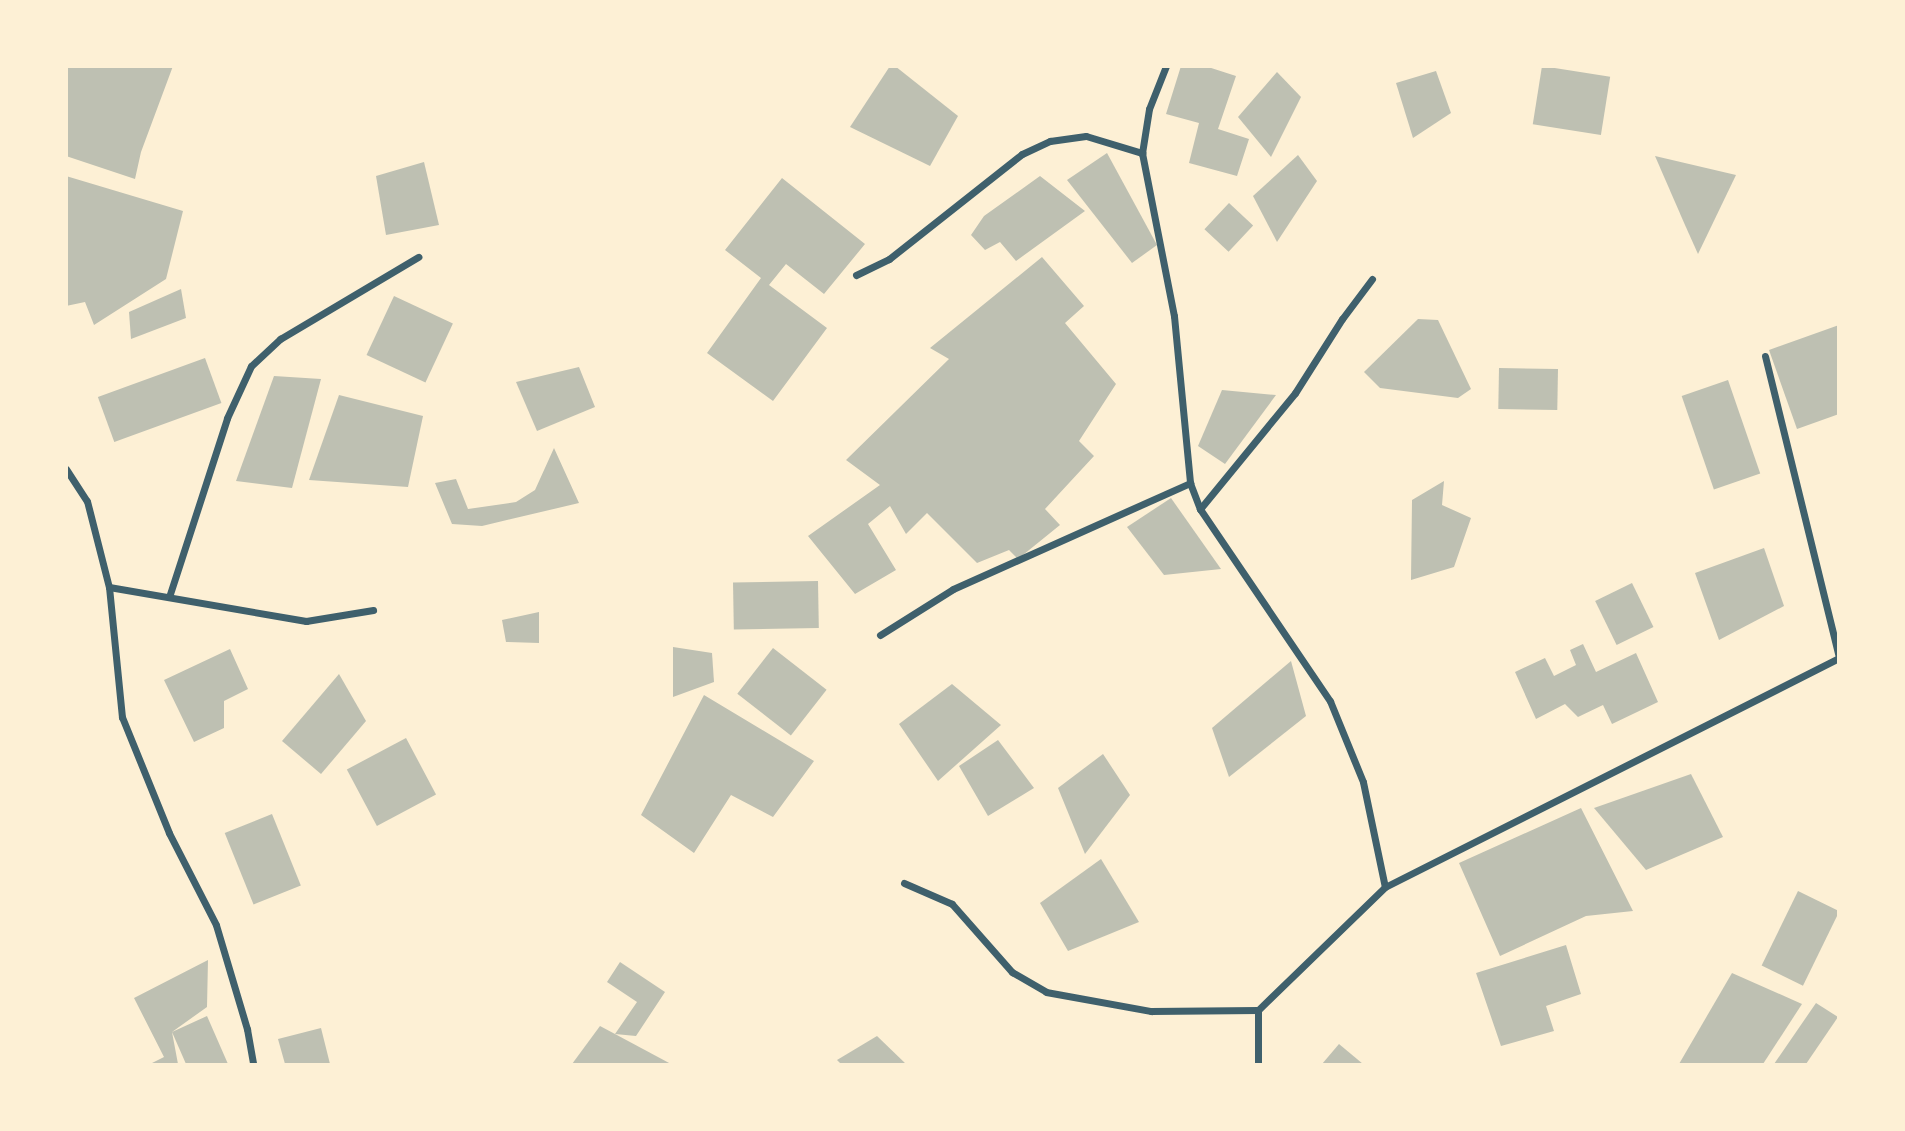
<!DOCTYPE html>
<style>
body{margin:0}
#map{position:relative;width:1905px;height:1131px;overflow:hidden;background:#fdf0d5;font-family:Ubuntu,sans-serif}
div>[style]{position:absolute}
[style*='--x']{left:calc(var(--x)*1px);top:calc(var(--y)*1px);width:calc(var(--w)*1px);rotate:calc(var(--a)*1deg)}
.building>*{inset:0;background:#bec0b2;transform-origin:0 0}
.minor>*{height:7px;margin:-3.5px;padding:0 3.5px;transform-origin:3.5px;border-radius:3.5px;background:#3f606c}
span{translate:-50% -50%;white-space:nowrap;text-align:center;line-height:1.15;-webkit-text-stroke:6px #fdf0d5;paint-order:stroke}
.frame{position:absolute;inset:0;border:68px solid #fdf0d5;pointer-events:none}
</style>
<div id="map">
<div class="building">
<div style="clip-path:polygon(66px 66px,173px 66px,141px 152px,135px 179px,66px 156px)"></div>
<div style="clip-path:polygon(890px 66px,895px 66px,958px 116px,930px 166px,850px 127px)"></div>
<div style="clip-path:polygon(1181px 66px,1205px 66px,1236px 76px,1218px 129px,1249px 139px,1237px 176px,1189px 163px,1199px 123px,1166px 114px)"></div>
<div style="left:1542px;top:66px;width:69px;height:59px;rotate:9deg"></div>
<div style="clip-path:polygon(1436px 71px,1451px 113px,1413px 138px,1396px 83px)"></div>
<div style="clip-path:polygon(1277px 72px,1301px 97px,1271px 157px,1238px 117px)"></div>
<div style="clip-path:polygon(1107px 153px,1157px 245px,1132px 263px,1067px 180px)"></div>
<div style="clip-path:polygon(1298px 155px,1317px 181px,1277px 242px,1253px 196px)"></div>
<div style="clip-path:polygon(1655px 156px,1736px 175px,1698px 254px,1685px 225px)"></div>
<div style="clip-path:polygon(424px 162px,439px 225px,386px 235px,376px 176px)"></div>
<div style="clip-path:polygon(66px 176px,183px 211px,166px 279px,94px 325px,85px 302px,66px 306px)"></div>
<div style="clip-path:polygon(1040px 176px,1085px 211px,1016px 261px,1000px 242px,985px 250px,971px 235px,984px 216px)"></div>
<div style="clip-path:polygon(782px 178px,865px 244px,824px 294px,786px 264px,769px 285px,827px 328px,773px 401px,707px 353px,761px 278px,725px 250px)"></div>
<div style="left:1229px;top:203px;width:33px;height:36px;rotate:43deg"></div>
<div style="clip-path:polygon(1042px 257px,1084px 306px,1065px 323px,1116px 384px,1079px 441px,1094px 456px,1045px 509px,1060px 525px,1018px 559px,1009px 550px,977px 563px,927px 513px,906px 534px,890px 506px,868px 524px,896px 570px,855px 594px,808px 536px,880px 485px,846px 460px,949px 359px,930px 348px)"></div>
<div style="clip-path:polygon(181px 289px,186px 318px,131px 339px,129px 312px)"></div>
<div style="left:394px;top:296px;width:65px;height:65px;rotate:25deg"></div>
<div style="clip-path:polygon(1418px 319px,1438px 320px,1471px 389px,1458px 398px,1380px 388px,1364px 372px)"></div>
<div style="clip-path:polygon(1839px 325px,1839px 414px,1797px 429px,1769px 350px)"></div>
<div style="left:205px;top:358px;width:48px;height:114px;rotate:70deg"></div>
<div style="clip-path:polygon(579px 367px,595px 407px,537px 431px,516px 382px)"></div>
<div style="left:1499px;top:368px;width:59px;height:41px;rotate:1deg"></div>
<div style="clip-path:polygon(274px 376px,321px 379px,292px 488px,236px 481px)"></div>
<div style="left:1728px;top:380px;width:99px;height:49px;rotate:71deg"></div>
<div style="clip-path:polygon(1222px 390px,1276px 395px,1225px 464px,1198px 446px)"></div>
<div style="clip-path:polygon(339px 395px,423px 416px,408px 487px,309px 480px)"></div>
<div style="clip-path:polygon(554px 448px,579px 503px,482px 526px,452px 524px,435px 483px,456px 479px,468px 509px,516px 502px,535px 490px)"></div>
<div style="clip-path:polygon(1444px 481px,1442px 505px,1471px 518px,1454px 567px,1411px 580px,1412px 500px)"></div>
<div style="clip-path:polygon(1171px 498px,1221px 569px,1164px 575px,1127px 527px)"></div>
<div style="clip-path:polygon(1764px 548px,1784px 606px,1719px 640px,1695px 573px)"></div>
<div style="left:818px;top:581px;width:47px;height:85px;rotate:89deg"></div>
<div style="left:1632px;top:583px;width:49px;height:41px;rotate:64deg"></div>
<div style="clip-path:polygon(539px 612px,539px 643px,506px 642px,502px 620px)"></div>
<div style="clip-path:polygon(1583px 644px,1596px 672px,1636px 653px,1658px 702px,1612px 724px,1603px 705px,1578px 717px,1565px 704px,1536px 719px,1515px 672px,1545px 658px,1554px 676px,1576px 665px,1570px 650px)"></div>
<div style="clip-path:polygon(673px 647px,712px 653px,714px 682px,673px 697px)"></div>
<div style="left:773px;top:648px;width:68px;height:58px;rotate:38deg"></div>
<div style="clip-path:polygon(230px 649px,248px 689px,224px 701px,224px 728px,194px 742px,164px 680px)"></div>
<div style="clip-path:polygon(1291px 661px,1306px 716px,1229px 777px,1212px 728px)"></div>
<div style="clip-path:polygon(339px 674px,366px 721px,321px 774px,282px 741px)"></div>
<div style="clip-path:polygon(952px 684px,1001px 725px,938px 781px,899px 724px)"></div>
<div style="clip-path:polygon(704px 695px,814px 761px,773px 817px,731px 795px,694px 853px,641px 815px)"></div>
<div style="left:406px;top:738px;width:64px;height:67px;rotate:62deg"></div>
<div style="clip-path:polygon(998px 740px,1034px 788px,988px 816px,959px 766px)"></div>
<div style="clip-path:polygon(1103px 754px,1130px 795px,1085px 854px,1058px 788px)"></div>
<div style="clip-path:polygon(1691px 774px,1723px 837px,1646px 870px,1594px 808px)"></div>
<div style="clip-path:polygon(1581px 808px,1633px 911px,1586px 916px,1500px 956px,1459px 863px)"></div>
<div style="left:272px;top:814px;width:77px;height:51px;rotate:68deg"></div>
<div style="clip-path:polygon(1101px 859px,1139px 922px,1068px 951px,1040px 903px)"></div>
<div style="left:1798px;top:891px;width:46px;height:83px;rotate:26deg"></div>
<div style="clip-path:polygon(1566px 945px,1581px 994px,1546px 1006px,1554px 1031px,1501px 1046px,1476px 973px)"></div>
<div style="clip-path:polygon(208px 960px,207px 1007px,172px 1032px,207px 1016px,228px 1064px,186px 1064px,172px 1032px,178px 1064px,150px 1064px,164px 1057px,134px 998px)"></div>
<div style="clip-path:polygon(620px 962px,665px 992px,636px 1036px,615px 1034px,637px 1002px,607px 982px)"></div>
<div style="clip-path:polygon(1732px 973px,1802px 1004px,1763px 1064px,1679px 1064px)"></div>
<div style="clip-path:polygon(1816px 1003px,1838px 1017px,1806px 1064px,1774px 1064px)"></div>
<div style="clip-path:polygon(600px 1026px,615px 1034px,671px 1064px,572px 1064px)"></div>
<div style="clip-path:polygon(321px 1028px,330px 1064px,285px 1064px,278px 1039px)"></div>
<div style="clip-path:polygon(877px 1036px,906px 1064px,841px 1064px,837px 1060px)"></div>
<div style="clip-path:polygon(1339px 1044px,1363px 1064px,1322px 1064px)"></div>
</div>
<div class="minor">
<div style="--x:1166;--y:66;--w:46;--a:111.6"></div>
<div style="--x:1149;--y:109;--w:45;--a:99"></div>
<div style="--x:1142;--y:153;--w:166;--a:78.9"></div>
<div style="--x:1174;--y:316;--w:168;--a:84.5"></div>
<div style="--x:1190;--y:483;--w:28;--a:69"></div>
<div style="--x:1200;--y:509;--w:232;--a:55.9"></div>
<div style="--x:1330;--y:701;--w:87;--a:67.8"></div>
<div style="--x:1363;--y:782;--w:107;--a:78.2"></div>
<div style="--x:1385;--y:887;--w:177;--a:135.9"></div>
<div style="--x:1258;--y:1010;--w:54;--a:90"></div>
<div style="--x:856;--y:275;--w:37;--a:-26"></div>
<div style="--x:889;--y:259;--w:169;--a:-38.3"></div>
<div style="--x:1022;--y:154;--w:31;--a:-25"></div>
<div style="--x:1050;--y:141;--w:36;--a:-8"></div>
<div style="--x:1086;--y:136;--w:59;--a:16.9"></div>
<div style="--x:1765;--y:356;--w:310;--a:76.2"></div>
<div style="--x:66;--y:469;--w:38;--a:57"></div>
<div style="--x:87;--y:501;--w:89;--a:75.7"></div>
<div style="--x:109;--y:587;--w:131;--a:84.3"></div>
<div style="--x:122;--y:717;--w:125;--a:67.9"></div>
<div style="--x:169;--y:833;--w:103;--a:62.9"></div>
<div style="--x:216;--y:925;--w:109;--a:73.4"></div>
<div style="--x:247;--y:1029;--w:36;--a:80"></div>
<div style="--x:1200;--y:509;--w:150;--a:-50.7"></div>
<div style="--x:1295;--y:393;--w:88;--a:-57.6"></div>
<div style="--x:1342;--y:319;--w:50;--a:-53.1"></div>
<div style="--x:109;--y:587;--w:200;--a:9.8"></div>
<div style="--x:306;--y:621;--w:68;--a:-9.3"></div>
<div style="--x:169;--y:597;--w:188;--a:-72"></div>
<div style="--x:227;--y:418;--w:57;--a:-65.2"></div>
<div style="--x:251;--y:366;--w:40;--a:-43"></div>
<div style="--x:280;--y:339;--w:161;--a:-30.7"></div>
<div style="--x:880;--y:635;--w:86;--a:-32.2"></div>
<div style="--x:953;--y:589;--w:260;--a:-24.1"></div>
<div style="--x:904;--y:883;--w:52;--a:23.6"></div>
<div style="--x:952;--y:904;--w:91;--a:48.6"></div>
<div style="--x:1012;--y:972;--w:39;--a:30"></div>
<div style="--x:1046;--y:992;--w:107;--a:10.3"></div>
<div style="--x:1151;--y:1011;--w:107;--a:-0.5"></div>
<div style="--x:1385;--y:887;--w:508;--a:-26.77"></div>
</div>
<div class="frame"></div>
</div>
